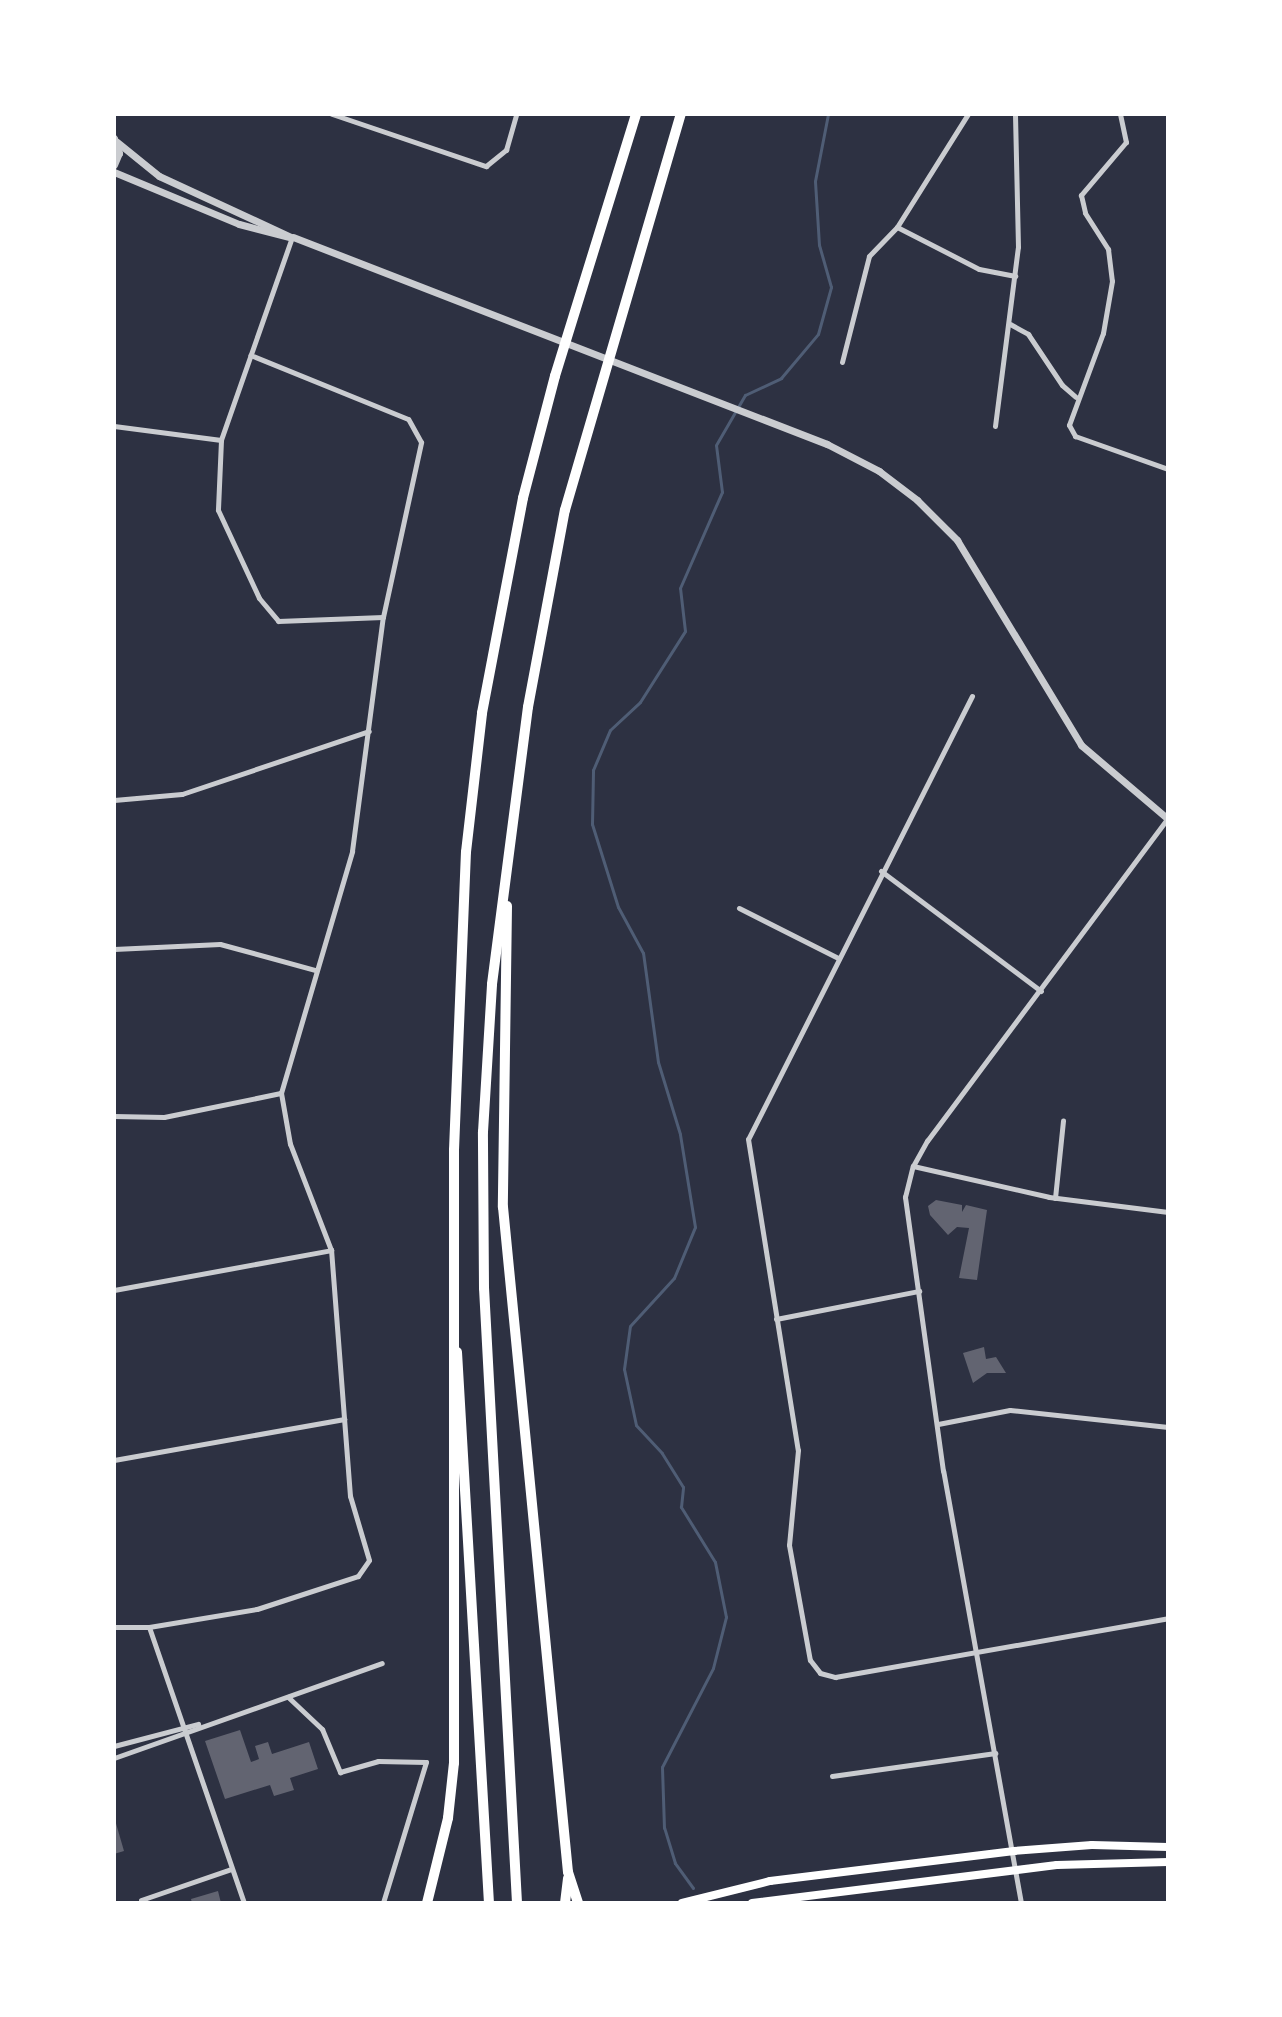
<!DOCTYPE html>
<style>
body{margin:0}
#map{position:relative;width:1282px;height:2017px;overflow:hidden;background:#2d3142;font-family:Mulish,sans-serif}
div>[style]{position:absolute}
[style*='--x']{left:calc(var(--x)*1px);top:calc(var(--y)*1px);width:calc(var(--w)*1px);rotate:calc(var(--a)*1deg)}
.stream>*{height:3px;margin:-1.5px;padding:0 1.5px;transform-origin:1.5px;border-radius:1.5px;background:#4f5d75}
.building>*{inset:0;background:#626471}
.minor>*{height:5px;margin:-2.5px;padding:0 2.5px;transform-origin:2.5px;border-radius:2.5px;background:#caccd0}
.tertiary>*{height:7px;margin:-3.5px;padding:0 3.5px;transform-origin:3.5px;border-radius:3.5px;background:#caccd0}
.secondary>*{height:8px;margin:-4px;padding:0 4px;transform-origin:4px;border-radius:4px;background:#fff}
.motorway>*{height:10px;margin:-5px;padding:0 5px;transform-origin:5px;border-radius:5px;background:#fff}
span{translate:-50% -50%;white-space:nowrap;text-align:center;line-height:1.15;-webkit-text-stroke:6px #fff;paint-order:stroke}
.frame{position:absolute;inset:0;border:116px solid #fff;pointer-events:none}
</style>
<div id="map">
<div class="stream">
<div style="--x:693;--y:1888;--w:31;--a:-126"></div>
<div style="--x:675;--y:1863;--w:37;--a:-107"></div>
<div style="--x:664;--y:1828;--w:61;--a:-91.9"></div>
<div style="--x:662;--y:1767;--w:111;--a:-62.7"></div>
<div style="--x:713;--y:1668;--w:53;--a:-75.7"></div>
<div style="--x:726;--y:1617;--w:56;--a:-101.3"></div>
<div style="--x:715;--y:1562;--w:65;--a:-121.7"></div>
<div style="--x:681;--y:1507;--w:20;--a:-84"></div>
<div style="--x:683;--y:1487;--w:40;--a:-122"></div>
<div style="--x:662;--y:1453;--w:38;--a:-133"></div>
<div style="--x:636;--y:1425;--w:57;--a:-102.1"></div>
<div style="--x:624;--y:1369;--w:43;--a:-82.1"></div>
<div style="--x:630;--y:1326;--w:65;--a:-47.5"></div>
<div style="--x:674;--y:1278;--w:55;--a:-67.6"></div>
<div style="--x:695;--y:1227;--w:94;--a:-99.2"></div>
<div style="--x:680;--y:1134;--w:75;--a:-107"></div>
<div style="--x:658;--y:1062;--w:110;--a:-97.8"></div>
<div style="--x:643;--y:953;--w:52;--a:-118.5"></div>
<div style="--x:618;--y:907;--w:87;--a:-107.4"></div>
<div style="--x:592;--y:824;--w:54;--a:-88.9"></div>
<div style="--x:593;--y:770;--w:43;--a:-67"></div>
<div style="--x:610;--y:730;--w:41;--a:-43"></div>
<div style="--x:640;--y:702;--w:84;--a:-57.6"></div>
<div style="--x:685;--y:631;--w:43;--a:-96.6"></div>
<div style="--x:680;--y:588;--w:105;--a:-66.4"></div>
<div style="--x:722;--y:492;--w:47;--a:-97.3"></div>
<div style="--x:716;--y:445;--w:58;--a:-59.9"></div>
<div style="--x:745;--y:395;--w:40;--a:-25"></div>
<div style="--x:781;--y:378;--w:57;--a:-49.9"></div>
<div style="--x:818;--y:334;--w:49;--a:-74.5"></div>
<div style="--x:831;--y:287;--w:44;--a:-105.9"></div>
<div style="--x:819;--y:245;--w:64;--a:-93.6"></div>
<div style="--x:815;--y:181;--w:68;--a:-79"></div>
</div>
<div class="building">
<div style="clip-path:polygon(936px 1200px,962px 1205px,962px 1212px,966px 1205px,987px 1210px,977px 1280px,959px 1278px,969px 1228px,957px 1227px,948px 1235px,930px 1215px,928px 1206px)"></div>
<div style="clip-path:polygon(984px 1347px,986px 1359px,996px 1357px,1006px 1373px,987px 1373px,973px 1383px,963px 1353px)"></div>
<div style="clip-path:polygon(240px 1730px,251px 1762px,259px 1759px,255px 1746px,268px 1742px,272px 1754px,309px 1742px,318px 1769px,290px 1778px,294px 1790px,274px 1796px,270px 1785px,225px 1799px,205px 1741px)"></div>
<div style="clip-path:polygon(115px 1820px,124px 1851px,114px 1854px,114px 1820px)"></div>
<div style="clip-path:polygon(218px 1891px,221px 1903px,192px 1903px,191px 1899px)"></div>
</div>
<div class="minor">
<div style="--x:332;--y:114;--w:163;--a:18.7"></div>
<div style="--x:486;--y:166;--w:26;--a:-39"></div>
<div style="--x:506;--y:150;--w:37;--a:-74"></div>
<div style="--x:1120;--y:114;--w:29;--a:78"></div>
<div style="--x:1126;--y:142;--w:70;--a:130.3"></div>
<div style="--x:1081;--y:195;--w:18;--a:77"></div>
<div style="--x:1085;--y:213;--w:43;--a:57.4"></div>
<div style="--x:1108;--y:249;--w:32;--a:83"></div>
<div style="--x:1112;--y:281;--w:53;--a:99.8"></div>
<div style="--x:1103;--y:333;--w:98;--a:110.3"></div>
<div style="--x:1069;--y:425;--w:13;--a:61"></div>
<div style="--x:1075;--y:436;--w:99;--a:19.5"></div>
<div style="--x:897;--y:227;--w:92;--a:27.1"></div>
<div style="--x:979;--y:269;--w:37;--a:11"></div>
<div style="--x:292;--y:237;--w:215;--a:109.3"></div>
<div style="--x:221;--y:440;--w:70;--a:92.5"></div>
<div style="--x:218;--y:510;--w:97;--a:65"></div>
<div style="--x:259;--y:598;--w:30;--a:50"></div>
<div style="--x:278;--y:621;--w:105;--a:-2.2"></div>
<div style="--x:1010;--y:324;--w:21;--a:29"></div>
<div style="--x:1028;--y:334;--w:61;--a:56.3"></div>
<div style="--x:1062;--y:385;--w:18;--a:41"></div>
<div style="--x:842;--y:362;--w:109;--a:-75.7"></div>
<div style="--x:869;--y:256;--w:40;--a:-46"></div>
<div style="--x:897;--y:227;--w:133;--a:-57.9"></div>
<div style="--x:114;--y:426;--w:108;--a:7.5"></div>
<div style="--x:995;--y:426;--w:180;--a:-82.7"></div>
<div style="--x:1018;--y:247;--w:133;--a:-91.3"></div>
<div style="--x:972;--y:696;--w:496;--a:116.8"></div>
<div style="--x:748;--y:1139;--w:315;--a:80.9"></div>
<div style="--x:798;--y:1450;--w:95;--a:95.4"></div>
<div style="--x:789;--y:1545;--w:117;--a:79.7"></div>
<div style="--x:810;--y:1660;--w:16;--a:52"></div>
<div style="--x:820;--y:1673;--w:16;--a:15"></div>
<div style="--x:835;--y:1677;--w:338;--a:-10"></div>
<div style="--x:114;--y:800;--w:68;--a:-5"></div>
<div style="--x:182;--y:794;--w:197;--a:-18.6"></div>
<div style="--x:881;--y:871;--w:200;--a:36.9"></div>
<div style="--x:739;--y:908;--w:111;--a:26.8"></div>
<div style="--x:114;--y:949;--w:106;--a:-2.7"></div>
<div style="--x:220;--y:944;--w:98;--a:15.3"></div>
<div style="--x:114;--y:1116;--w:50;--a:1.1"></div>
<div style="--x:164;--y:1117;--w:119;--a:-11.6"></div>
<div style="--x:913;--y:1166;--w:139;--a:12.8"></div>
<div style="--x:1049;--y:1197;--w:120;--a:7.2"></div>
<div style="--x:1055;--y:1198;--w:78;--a:-84.1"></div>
<div style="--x:114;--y:1290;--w:221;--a:-10.4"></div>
<div style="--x:776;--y:1319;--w:146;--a:-11.1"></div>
<div style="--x:938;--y:1424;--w:73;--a:-11"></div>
<div style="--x:1010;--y:1410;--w:159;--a:6.1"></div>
<div style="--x:114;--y:1460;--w:234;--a:-10.1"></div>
<div style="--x:114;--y:1627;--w:35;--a:0"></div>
<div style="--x:149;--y:1627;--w:109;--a:-9.5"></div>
<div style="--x:257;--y:1609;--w:106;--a:-18.1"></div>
<div style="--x:358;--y:1576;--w:19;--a:-55"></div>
<div style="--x:369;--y:1560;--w:67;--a:-106.5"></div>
<div style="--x:350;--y:1496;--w:247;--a:-94.4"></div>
<div style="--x:331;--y:1250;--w:114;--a:-111.1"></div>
<div style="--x:290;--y:1144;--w:52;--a:-100"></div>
<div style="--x:281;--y:1093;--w:252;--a:-73.6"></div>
<div style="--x:352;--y:851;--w:236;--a:-82.5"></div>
<div style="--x:383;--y:617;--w:179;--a:-77.7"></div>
<div style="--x:421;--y:442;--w:26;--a:-119"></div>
<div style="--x:408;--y:419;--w:170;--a:-157.9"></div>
<div style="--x:149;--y:1627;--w:292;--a:71"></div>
<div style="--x:288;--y:1697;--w:47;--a:43.3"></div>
<div style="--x:322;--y:1729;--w:47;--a:67.3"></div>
<div style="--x:340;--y:1772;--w:40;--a:-16"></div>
<div style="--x:378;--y:1761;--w:48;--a:1.2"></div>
<div style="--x:426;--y:1762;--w:147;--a:107"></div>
<div style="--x:114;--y:1746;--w:87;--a:-14.7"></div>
<div style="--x:114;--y:1758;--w:284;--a:-19.5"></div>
<div style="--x:832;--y:1776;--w:165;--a:-8"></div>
<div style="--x:141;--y:1900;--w:95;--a:-19"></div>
<div style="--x:1021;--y:1903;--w:439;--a:-100.2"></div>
<div style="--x:943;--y:1471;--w:277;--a:-97.9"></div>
<div style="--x:905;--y:1197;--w:32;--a:-76"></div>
<div style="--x:913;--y:1166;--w:29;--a:-61"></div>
<div style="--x:927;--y:1141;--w:402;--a:-53.3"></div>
</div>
<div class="tertiary">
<div style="--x:114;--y:138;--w:16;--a:72"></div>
<div style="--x:119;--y:153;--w:13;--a:113"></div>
<div style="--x:117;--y:142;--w:54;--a:39"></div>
<div style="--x:159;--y:176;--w:145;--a:24.8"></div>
<div style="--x:114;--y:172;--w:135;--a:22.6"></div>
<div style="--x:239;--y:224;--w:52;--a:14.6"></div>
<div style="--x:293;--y:237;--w:573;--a:21.19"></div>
<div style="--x:827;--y:444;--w:59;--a:27.4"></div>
<div style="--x:879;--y:471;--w:48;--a:37.3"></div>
<div style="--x:917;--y:500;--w:57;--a:45"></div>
<div style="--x:957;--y:540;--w:240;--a:58.8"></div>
<div style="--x:1081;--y:745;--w:114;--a:40.4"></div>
</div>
<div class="secondary">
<div style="--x:682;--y:1903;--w:91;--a:-14"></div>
<div style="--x:770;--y:1881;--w:246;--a:-7"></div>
<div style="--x:1014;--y:1851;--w:78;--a:-4.4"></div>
<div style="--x:1092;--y:1845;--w:76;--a:1.5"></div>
<div style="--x:752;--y:1903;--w:307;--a:-7.1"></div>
<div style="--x:1057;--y:1865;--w:111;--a:-1.5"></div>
</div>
<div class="motorway">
<div style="--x:507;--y:906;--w:301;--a:90.8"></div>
<div style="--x:503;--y:1207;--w:668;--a:84.42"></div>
<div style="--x:568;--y:1872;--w:33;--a:72"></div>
<div style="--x:457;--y:1352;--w:552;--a:86.68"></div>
<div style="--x:427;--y:1903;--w:88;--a:-76.1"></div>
<div style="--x:448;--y:1818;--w:55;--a:-83.8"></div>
<div style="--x:454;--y:1763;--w:613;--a:-90"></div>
<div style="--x:454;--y:1150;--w:298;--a:-87.7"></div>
<div style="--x:466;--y:852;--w:140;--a:-83.4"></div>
<div style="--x:482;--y:713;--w:219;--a:-79.2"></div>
<div style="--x:523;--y:498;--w:126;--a:-75.3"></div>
<div style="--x:555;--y:376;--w:274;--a:-72.8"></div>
<div style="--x:517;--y:1903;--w:616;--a:-93.07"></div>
<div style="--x:484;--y:1288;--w:156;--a:-90.4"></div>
<div style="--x:483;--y:1132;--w:148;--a:-86.5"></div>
<div style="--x:492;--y:984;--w:279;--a:-82.6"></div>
<div style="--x:528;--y:707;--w:200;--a:-79.4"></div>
<div style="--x:565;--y:510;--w:413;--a:-73.7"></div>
<div style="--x:565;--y:1903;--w:25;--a:-83"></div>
</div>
<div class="frame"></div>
</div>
